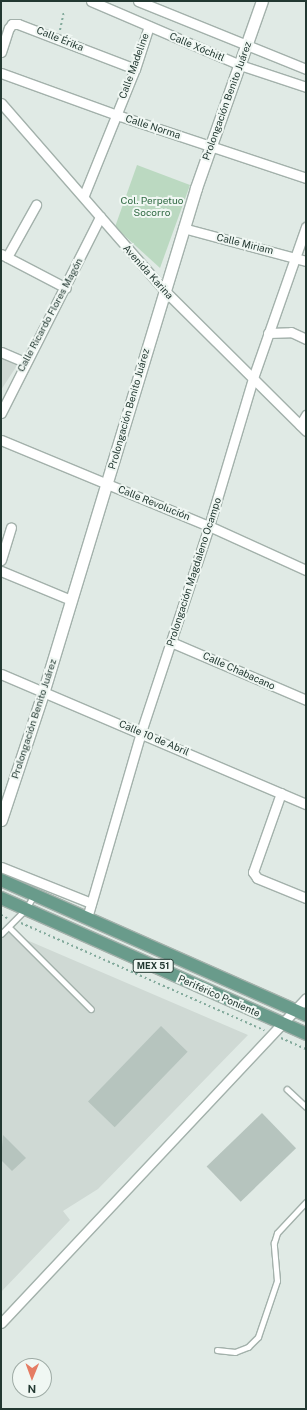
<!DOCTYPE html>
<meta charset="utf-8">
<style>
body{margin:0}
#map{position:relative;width:307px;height:1410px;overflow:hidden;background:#e0eae5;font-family:"Public Sans",sans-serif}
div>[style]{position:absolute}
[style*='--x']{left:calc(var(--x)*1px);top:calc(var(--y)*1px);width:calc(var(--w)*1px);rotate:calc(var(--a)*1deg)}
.built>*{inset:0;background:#cfd9d4}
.green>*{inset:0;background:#bbd9c1}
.building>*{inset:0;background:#b6c4be;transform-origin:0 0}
.path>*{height:2px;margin-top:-1px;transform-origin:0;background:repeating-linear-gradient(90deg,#83aa9c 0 2px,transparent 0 5px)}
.roads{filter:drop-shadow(1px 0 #a3b1ab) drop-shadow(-1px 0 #a3b1ab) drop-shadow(0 1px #a3b1ab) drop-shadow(0 -1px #a3b1ab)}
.service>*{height:4.5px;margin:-2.25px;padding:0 2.25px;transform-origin:2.25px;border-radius:2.25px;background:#fff}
.minor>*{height:9px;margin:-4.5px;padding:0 4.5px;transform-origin:4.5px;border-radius:4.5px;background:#fff}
.tertiary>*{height:11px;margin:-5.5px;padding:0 5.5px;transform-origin:5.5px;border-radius:5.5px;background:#fff}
.primary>*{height:12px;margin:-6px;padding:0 6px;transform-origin:6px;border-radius:6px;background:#699b8b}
span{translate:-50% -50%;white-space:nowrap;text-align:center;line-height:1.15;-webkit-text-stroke:4px #f0f7f3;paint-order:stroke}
.shield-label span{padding:1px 3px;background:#f0f7f3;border:1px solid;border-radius:3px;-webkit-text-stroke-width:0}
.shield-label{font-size:9px;color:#223831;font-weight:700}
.street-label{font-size:10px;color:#223831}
.park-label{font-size:10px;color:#316b44}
.frame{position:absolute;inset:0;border:2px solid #223831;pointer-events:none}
.north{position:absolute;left:12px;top:1358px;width:40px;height:40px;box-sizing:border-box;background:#f0f7f3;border:1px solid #9eaba5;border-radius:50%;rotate:181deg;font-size:11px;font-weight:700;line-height:16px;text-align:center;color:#223831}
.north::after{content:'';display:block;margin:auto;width:14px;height:18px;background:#e57c63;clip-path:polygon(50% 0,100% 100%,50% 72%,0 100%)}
</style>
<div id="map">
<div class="built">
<div style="clip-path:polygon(1px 358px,18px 364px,1px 390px)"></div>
<div style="clip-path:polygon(1px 929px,248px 1035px,98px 1189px,63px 1211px,70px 1220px,1px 1292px)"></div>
</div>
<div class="green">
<div style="clip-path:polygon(137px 165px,190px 185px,160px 268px,115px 227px)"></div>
</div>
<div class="building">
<div style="left:161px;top:1026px;width:37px;height:105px;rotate:44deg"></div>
<div style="left:262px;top:1113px;width:49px;height:77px;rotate:46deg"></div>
<div style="clip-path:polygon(3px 1135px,26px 1158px,12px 1171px,1px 1160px)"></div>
</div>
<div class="path">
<div style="--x:60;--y:30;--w:19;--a:-78"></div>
<div style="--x:1;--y:915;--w:7;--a:27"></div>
<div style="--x:21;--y:923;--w:266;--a:23.8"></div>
<div style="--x:281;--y:1038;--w:27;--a:24"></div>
</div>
<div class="roads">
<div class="service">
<div style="--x:9;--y:927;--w:116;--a:45"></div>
<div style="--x:1;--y:934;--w:35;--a:-45"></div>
<div style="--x:26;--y:909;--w:16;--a:-60"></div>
<div style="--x:287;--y:1089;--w:26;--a:43"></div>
<div style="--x:217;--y:1350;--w:18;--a:6"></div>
<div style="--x:235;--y:1352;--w:14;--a:-21"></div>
<div style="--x:248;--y:1347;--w:14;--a:-45"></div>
<div style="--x:258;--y:1337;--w:59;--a:-71.3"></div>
<div style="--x:277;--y:1281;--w:38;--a:-95"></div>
<div style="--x:274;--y:1243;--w:10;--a:-73"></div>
<div style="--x:277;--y:1233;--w:42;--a:-46.9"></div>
</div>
<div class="minor">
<div style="--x:91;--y:1;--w:162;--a:23.2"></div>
<div style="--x:240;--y:65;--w:70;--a:18.4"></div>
<div style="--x:138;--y:1;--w:181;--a:22"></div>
<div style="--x:1;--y:52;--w:25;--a:-72"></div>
<div style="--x:9;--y:28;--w:5;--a:-53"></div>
<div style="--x:12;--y:24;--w:6;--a:0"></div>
<div style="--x:18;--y:24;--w:125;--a:21"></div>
<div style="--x:1;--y:73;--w:127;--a:19.9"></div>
<div style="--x:120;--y:116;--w:196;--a:18.4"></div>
<div style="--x:1;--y:103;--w:248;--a:48.9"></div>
<div style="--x:164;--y:290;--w:200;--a:44.8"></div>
<div style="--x:84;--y:195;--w:136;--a:-68"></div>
<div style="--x:135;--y:69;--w:45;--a:-72"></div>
<div style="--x:183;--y:228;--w:127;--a:15"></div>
<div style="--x:1;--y:254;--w:73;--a:27.6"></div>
<div style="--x:7;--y:257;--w:60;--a:-60.9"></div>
<div style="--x:268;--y:333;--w:23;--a:-2"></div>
<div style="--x:291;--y:332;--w:17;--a:25"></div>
<div style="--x:1;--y:352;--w:26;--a:23"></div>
<div style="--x:1;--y:413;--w:220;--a:-63.2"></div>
<div style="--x:300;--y:425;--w:12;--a:-59"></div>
<div style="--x:1;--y:440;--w:225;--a:22.5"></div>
<div style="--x:209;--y:526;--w:107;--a:24.4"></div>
<div style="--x:1;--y:560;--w:34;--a:-73"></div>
<div style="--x:1;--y:571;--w:76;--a:22.5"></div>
<div style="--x:171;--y:642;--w:147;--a:23.2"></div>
<div style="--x:1;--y:674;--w:332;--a:23.1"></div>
<div style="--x:281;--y:793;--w:84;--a:109.5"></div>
<div style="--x:253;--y:872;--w:7;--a:56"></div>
<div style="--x:257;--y:878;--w:53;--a:22.2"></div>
<div style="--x:1;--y:867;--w:97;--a:21.8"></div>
<div style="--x:87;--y:918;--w:194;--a:-73.8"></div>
<div style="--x:141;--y:732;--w:217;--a:-71.7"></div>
<div style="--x:209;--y:526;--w:154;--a:-73.4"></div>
<div style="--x:253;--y:378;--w:160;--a:-70.7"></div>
<div style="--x:1;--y:1323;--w:446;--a:-46.8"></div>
</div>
<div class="tertiary">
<div style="--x:1;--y:820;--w:137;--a:-71.7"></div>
<div style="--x:44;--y:690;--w:525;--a:-73.15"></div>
<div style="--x:196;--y:188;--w:198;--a:-70.6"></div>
</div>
<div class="primary">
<div style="--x:1;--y:880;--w:334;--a:23.9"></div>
<div style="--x:1;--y:898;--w:334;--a:24"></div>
</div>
</div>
<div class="shield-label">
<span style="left:153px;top:966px">MEX 51</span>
</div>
<div class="street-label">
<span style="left:60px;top:39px;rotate:22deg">Calle Érika</span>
<span style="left:197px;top:47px;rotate:23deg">Calle Xóchitl</span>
<span style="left:134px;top:66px;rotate:-70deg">Calle Madeline</span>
<span style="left:227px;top:101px;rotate:-70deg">Prolongación Benito Juárez</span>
<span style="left:153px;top:127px;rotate:18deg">Calle Norma</span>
<span style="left:245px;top:244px;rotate:14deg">Calle Miriam</span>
<span style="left:148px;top:272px;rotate:48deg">Avenida Karina</span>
<span style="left:50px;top:315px;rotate:-62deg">Calle Ricardo Flores Magón</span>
<span style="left:129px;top:409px;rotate:-74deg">Prolongación Benito Juárez</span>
<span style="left:154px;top:503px;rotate:22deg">Calle Revolución</span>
<span style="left:194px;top:572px;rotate:-72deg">Prolongación Magdaleno Ocampo</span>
<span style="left:239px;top:671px;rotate:24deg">Calle Chabacano</span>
<span style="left:34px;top:719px;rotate:-72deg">Prolongación Benito Juárez</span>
<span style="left:154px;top:738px;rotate:23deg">Calle 10 de Abril</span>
<span style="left:219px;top:996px;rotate:24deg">Periférico Poniente</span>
</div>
<div class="park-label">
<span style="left:152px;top:206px">Col. Perpetuo<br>Socorro</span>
</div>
<div class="frame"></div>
<div class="north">N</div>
</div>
